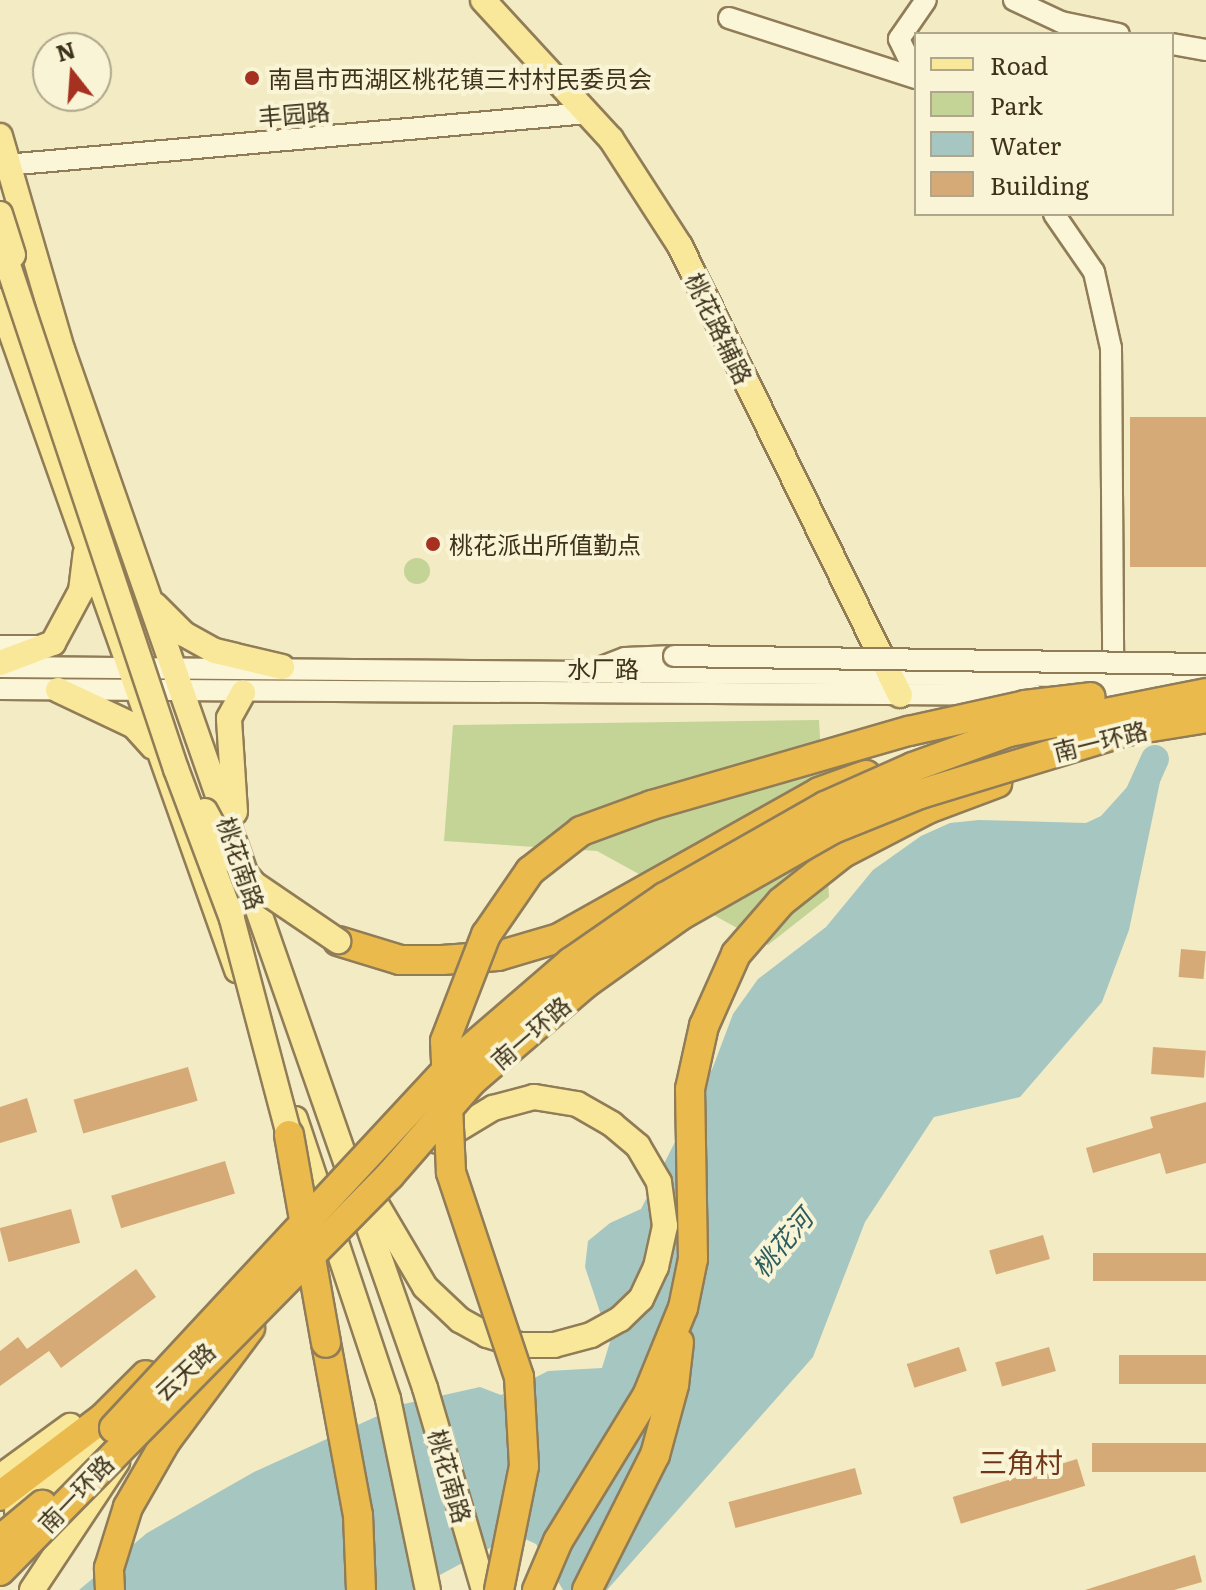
<!DOCTYPE html>
<meta charset="utf-8">
<style>
body{margin:0}
#map{position:relative;width:1206px;height:1590px;overflow:hidden;background:#f3ebc4;font-family:Literata,"Noto Sans SC",serif}
div>[style]{position:absolute}
[style*='--x']{left:calc(var(--x)*1px);top:calc(var(--y)*1px);width:calc(var(--w)*1px);rotate:calc(var(--a)*1deg)}
.green>*{inset:0;background:#c4d396}
.round{border-radius:50%}
.water>*{inset:0;background:#a6c6c1}
.river>*{height:28px;margin:-14px;padding:0 14px;transform-origin:14px;border-radius:14px;background:#a6c6c1}
.building>*{inset:0;background:#d5aa76;transform-origin:0 0}
.roads{filter:drop-shadow(2px 0 #907d58) drop-shadow(-2px 0 #907d58) drop-shadow(0 2px #907d58) drop-shadow(0 -2px #907d58)}
.minor>*{height:20px;margin:-10px;padding:0 10px;transform-origin:10px;border-radius:10px;background:#fcf6d9}
.major>*{height:24px;margin:-12px;padding:0 12px;transform-origin:12px;border-radius:12px;background:#f9e899}
.highway>*{height:28px;margin:-14px;padding:0 14px;transform-origin:14px;border-radius:14px;background:#ebba4c}
.bridges{filter:drop-shadow(2px 0 #907d58) drop-shadow(-2px 0 #907d58) drop-shadow(0 2px #907d58) drop-shadow(0 -2px #907d58)}
.minor-bridge>*{height:20px;margin:-10px;padding:0 10px;transform-origin:10px;border-radius:10px;background:#fcf6d9}
.major-bridge>*{height:24px;margin:-12px;padding:0 12px;transform-origin:12px;border-radius:12px;background:#f9e899}
.highway-bridge>*{height:28px;margin:-14px;padding:0 14px;transform-origin:14px;border-radius:14px;background:#ebba4c}
.dots>*{width:22px;height:22px;translate:-50% -50%;box-sizing:border-box;border:4px solid #f9f4d5;border-radius:50%}
span{translate:-50% -50%;white-space:nowrap;text-align:center;line-height:1.15;-webkit-text-stroke:8px #f9f4d5;paint-order:stroke}
.poi-label{font-size:24px;color:#3f321d}
.left{translate:0 -50%;text-align:left}
.street-label{font-size:24px;color:#3f321d}
.water-label{font-size:26px;color:#2b5d60;font-style:italic}
.quarter-label{font-size:28px;color:#703618}
.legend{position:absolute;left:914px;top:32px;width:260px;height:184px;box-sizing:border-box;background:#f9f4d5;border:2px solid #afa68b;margin:0;padding:10px 14px;list-style:none;font-size:24px;color:#3f321d}
.legend li{display:flex;align-items:center;gap:16px;height:40px}
.legend b{width:40px;border:2px solid #afa68b}
.north{position:absolute;left:32px;top:32px;width:80px;height:80px;box-sizing:border-box;background:#f9f4d5;border:2px solid #afa68b;border-radius:50%;rotate:343deg;font-size:22px;font-weight:700;line-height:32px;text-align:center;color:#3f321d}
.north::after{content:'';display:block;margin:auto;width:28px;height:36px;background:#a63121;clip-path:polygon(50% 0,100% 100%,50% 72%,0 100%)}
</style>
<div id="map">
<div class="green">
<div class="round" style="left:404px;top:558px;width:26px;height:26px"></div>
<div style="clip-path:polygon(819px 720px,829px 897px,768px 945px,597px 851px,444px 841px,453px 725px)"></div>
</div>
<div class="water">
<div style="clip-path:polygon(1146px 766px,1162px 772px,1129px 930px,1102px 1002px,1020px 1097px,934px 1117px,865px 1222px,813px 1357px,607px 1590px,563px 1590px,536px 1544px,521px 1537px,503px 1541px,412px 1590px,79px 1590px,147px 1533px,254px 1472px,404px 1404px,480px 1387px,501px 1395px,548px 1371px,602px 1368px,610px 1342px,585px 1267px,588px 1241px,610px 1223px,641px 1209px,713px 1067px,733px 1014px,758px 979px,826px 927px,873px 870px,921px 836px,950px 823px,979px 820px,1086px 823px,1101px 816px)"></div>
</div>
<div class="river">
<div style="--x:1136;--y:801;--w:46;--a:-65.7"></div>
</div>
<div class="building">
<div style="left:1206px;top:417px;width:150px;height:76px;rotate:90deg"></div>
<div style="left:1181px;top:949px;width:25px;height:28px;rotate:5deg"></div>
<div style="left:1153px;top:1047px;width:53px;height:27px;rotate:4deg"></div>
<div style="left:188px;top:1067px;width:35px;height:119px;rotate:74deg"></div>
<div style="clip-path:polygon(27px 1098px,37px 1132px,0 1143px,0 1107px)"></div>
<div style="clip-path:polygon(1206px 1102px,1206px 1163px,1166px 1174px,1160px 1153px,1093px 1173px,1086px 1148px,1153px 1128px,1150px 1117px)"></div>
<div style="left:225px;top:1161px;width:34px;height:119px;rotate:73deg"></div>
<div style="left:71px;top:1209px;width:35px;height:74px;rotate:75deg"></div>
<div style="left:1043px;top:1235px;width:25px;height:56px;rotate:74deg"></div>
<div style="left:1206px;top:1253px;width:28px;height:113px;rotate:90deg"></div>
<div style="clip-path:polygon(136px 1269px,156px 1297px,61px 1368px,49px 1351px,0 1386px,0 1351px,18px 1337px,27px 1349px)"></div>
<div style="left:959px;top:1347px;width:25px;height:55px;rotate:72deg"></div>
<div style="left:1049px;top:1347px;width:25px;height:56px;rotate:74deg"></div>
<div style="left:1206px;top:1355px;width:29px;height:87px;rotate:90deg"></div>
<div style="left:1206px;top:1443px;width:29px;height:114px;rotate:90deg"></div>
<div style="left:1077px;top:1459px;width:28px;height:130px;rotate:73deg"></div>
<div style="left:855px;top:1468px;width:27px;height:131px;rotate:75deg"></div>
<div style="clip-path:polygon(1195px 1555px,1202px 1582px,1174px 1590px,1085px 1590px)"></div>
</div>
<div class="roads">
<div class="minor">
<div style="--x:1014;--y:0;--w:52;--a:25.1"></div>
<div style="--x:1061;--y:22;--w:59;--a:11.7"></div>
<div style="--x:729;--y:18;--w:196;--a:17.8"></div>
<div style="--x:1172;--y:44;--w:35;--a:10"></div>
<div style="--x:916;--y:74;--w:39;--a:-116"></div>
<div style="--x:899;--y:39;--w:47;--a:-55.3"></div>
<div style="--x:6;--y:165;--w:583;--a:-5.11"></div>
<div style="--x:1054;--y:214;--w:70;--a:55.4"></div>
<div style="--x:1094;--y:272;--w:78;--a:77.4"></div>
<div style="--x:1111;--y:348;--w:314;--a:89.6"></div>
<div style="--x:0;--y:646;--w:36;--a:0"></div>
<div style="--x:604;--y:666;--w:22;--a:-21"></div>
<div style="--x:625;--y:658;--w:49;--a:-2.3"></div>
<div style="--x:0;--y:667;--w:1206;--a:0.48"></div>
<div style="--x:0;--y:689;--w:1034;--a:0.33"></div>
<div style="--x:1078;--y:695;--w:72;--a:0"></div>
</div>
<div class="major">
<div style="--x:483;--y:0;--w:189;--a:47.4"></div>
<div style="--x:611;--y:139;--w:127;--a:57.2"></div>
<div style="--x:680;--y:246;--w:500;--a:63.9"></div>
<div style="--x:0;--y:136;--w:222;--a:73.8"></div>
<div style="--x:62;--y:349;--w:1101;--a:70.74"></div>
<div style="--x:425;--y:1388;--w:210;--a:73.7"></div>
<div style="--x:0;--y:301;--w:710;--a:70.49"></div>
<div style="--x:155;--y:605;--w:41;--a:45"></div>
<div style="--x:184;--y:634;--w:35;--a:29"></div>
<div style="--x:215;--y:651;--w:69;--a:13.4"></div>
<div style="--x:0;--y:663;--w:57;--a:-20.7"></div>
<div style="--x:53;--y:643;--w:59;--a:-61.7"></div>
<div style="--x:81;--y:591;--w:38;--a:-83"></div>
<div style="--x:58;--y:690;--w:84;--a:25.3"></div>
<div style="--x:134;--y:726;--w:28;--a:48"></div>
<div style="--x:235;--y:812;--w:94;--a:-93.7"></div>
<div style="--x:229;--y:718;--w:29;--a:-61"></div>
<div style="--x:295;--y:1119;--w:295;--a:71.6"></div>
<div style="--x:388;--y:1399;--w:195;--a:78.2"></div>
<div style="--x:365;--y:1185;--w:118;--a:59.5"></div>
<div style="--x:425;--y:1287;--w:48;--a:43.3"></div>
<div style="--x:460;--y:1320;--w:31;--a:29"></div>
<div style="--x:487;--y:1335;--w:34;--a:17"></div>
<div style="--x:520;--y:1345;--w:34;--a:0"></div>
<div style="--x:554;--y:1345;--w:38;--a:-15"></div>
<div style="--x:591;--y:1335;--w:33;--a:-29"></div>
<div style="--x:620;--y:1319;--w:29;--a:-44"></div>
<div style="--x:641;--y:1299;--w:35;--a:-65"></div>
<div style="--x:656;--y:1267;--w:42;--a:-77.6"></div>
<div style="--x:665;--y:1226;--w:44;--a:-97.8"></div>
<div style="--x:659;--y:1182;--w:42;--a:-120.3"></div>
<div style="--x:638;--y:1146;--w:34;--a:-140"></div>
<div style="--x:612;--y:1124;--w:40;--a:-150.3"></div>
<div style="--x:577;--y:1104;--w:44;--a:-170.8"></div>
<div style="--x:534;--y:1097;--w:42;--a:165"></div>
<div style="--x:493;--y:1108;--w:64;--a:149"></div>
<div style="--x:0;--y:1477;--w:87;--a:-36.1"></div>
<div style="--x:17;--y:1511;--w:147;--a:-38.1"></div>
<div style="--x:32;--y:1590;--w:154;--a:-56.4"></div>
</div>
<div class="highway">
<div style="--x:338;--y:941;--w:65;--a:17"></div>
<div style="--x:400;--y:960;--w:42;--a:0"></div>
<div style="--x:442;--y:960;--w:56;--a:-4.1"></div>
<div style="--x:498;--y:956;--w:64;--a:-16.4"></div>
<div style="--x:559;--y:938;--w:298;--a:-29.3"></div>
<div style="--x:819;--y:792;--w:50;--a:-19.9"></div>
<div style="--x:326;--y:1343;--w:175;--a:79.5"></div>
<div style="--x:358;--y:1515;--w:75;--a:87.7"></div>
<div style="--x:0;--y:1496;--w:131;--a:-37.2"></div>
<div style="--x:104;--y:1417;--w:59;--a:-45"></div>
<div style="--x:110;--y:1590;--w:22;--a:-93"></div>
<div style="--x:109;--y:1568;--w:64;--a:-72.7"></div>
<div style="--x:128;--y:1507;--w:76;--a:-60.1"></div>
<div style="--x:166;--y:1441;--w:141;--a:-53.4"></div>
<div style="--x:537;--y:1590;--w:53;--a:-66.8"></div>
<div style="--x:558;--y:1541;--w:170;--a:-58.5"></div>
<div style="--x:647;--y:1396;--w:95;--a:-67.8"></div>
<div style="--x:683;--y:1308;--w:50;--a:-78.5"></div>
<div style="--x:693;--y:1259;--w:170;--a:-91"></div>
<div style="--x:690;--y:1089;--w:65;--a:-77.5"></div>
<div style="--x:704;--y:1026;--w:79;--a:-66"></div>
<div style="--x:736;--y:954;--w:69;--a:-49.1"></div>
<div style="--x:781;--y:902;--w:79;--a:-38.3"></div>
<div style="--x:843;--y:853;--w:96;--a:-27.4"></div>
<div style="--x:928;--y:809;--w:74;--a:-20.6"></div>
<div style="--x:587;--y:1590;--w:151;--a:-63.3"></div>
<div style="--x:655;--y:1455;--w:73;--a:-74.8"></div>
<div style="--x:674;--y:1385;--w:43;--a:-83.4"></div>
</div>
</div>
<div class="bridges">
<div class="minor-bridge">
<div style="--x:674;--y:656;--w:532;--a:0.86"></div>
</div>
<div class="major-bridge">
<div style="--x:0;--y:214;--w:43;--a:72.4"></div>
<div style="--x:0;--y:241;--w:557;--a:71.57"></div>
<div style="--x:176;--y:769;--w:160;--a:69.5"></div>
<div style="--x:232;--y:919;--w:223;--a:75.2"></div>
<div style="--x:205;--y:811;--w:47;--a:61.8"></div>
<div style="--x:227;--y:852;--w:42;--a:49.8"></div>
<div style="--x:254;--y:884;--w:102;--a:34.2"></div>
</div>
<div class="highway-bridge">
<div style="--x:289;--y:1135;--w:211;--a:79.9"></div>
<div style="--x:114;--y:1428;--w:491;--a:-47.1"></div>
<div style="--x:448;--y:1068;--w:162;--a:-40.8"></div>
<div style="--x:571;--y:962;--w:114;--a:-34.7"></div>
<div style="--x:665;--y:897;--w:184;--a:-29.6"></div>
<div style="--x:825;--y:806;--w:96;--a:-23.9"></div>
<div style="--x:913;--y:767;--w:102;--a:-20"></div>
<div style="--x:1009;--y:732;--w:201;--a:-11.2"></div>
<div style="--x:0;--y:1540;--w:55;--a:-39.8"></div>
<div style="--x:0;--y:1571;--w:556;--a:-45.44"></div>
<div style="--x:390;--y:1175;--w:125;--a:-48.9"></div>
<div style="--x:472;--y:1081;--w:149;--a:-40.6"></div>
<div style="--x:585;--y:984;--w:117;--a:-35.6"></div>
<div style="--x:680;--y:916;--w:176;--a:-29.6"></div>
<div style="--x:833;--y:829;--w:94;--a:-21.9"></div>
<div style="--x:920;--y:794;--w:216;--a:-16.9"></div>
<div style="--x:1127;--y:731;--w:80;--a:-9.3"></div>
<div style="--x:499;--y:1590;--w:126;--a:-78.6"></div>
<div style="--x:524;--y:1466;--w:89;--a:-93.2"></div>
<div style="--x:519;--y:1377;--w:216;--a:-108.4"></div>
<div style="--x:451;--y:1172;--w:131;--a:-92.6"></div>
<div style="--x:445;--y:1041;--w:114;--a:-68.9"></div>
<div style="--x:486;--y:935;--w:78;--a:-55.5"></div>
<div style="--x:530;--y:871;--w:65;--a:-38.1"></div>
<div style="--x:581;--y:831;--w:76;--a:-20.1"></div>
<div style="--x:652;--y:805;--w:267;--a:-16.1"></div>
<div style="--x:909;--y:731;--w:119;--a:-12.6"></div>
<div style="--x:1025;--y:705;--w:66;--a:-6.9"></div>
</div>
</div>
<div class="dots">
<div style="left:252px;top:78px;background:#a63121"></div>
<div style="left:433px;top:544px;background:#a63121"></div>
</div>
<div class="poi-label">
<span class="left" style="left:268px;top:78px">南昌市西湖区桃花镇三村村民委员会</span>
<span class="left" style="left:449px;top:544px">桃花派出所值勤点</span>
</div>
<div class="street-label">
<span style="left:294px;top:113px;rotate:-5deg">丰园路</span>
<span style="left:720px;top:328px;rotate:64deg">桃花路辅路</span>
<span style="left:603px;top:668px">水厂路</span>
<span style="left:1100px;top:740px;rotate:-14deg">南一环路</span>
<span style="left:242px;top:863px;rotate:71deg">桃花南路</span>
<span style="left:530px;top:1032px;rotate:-41deg">南一环路</span>
<span style="left:184px;top:1371px;rotate:-43deg">云天路</span>
<span style="left:451px;top:1476px;rotate:74deg">桃花南路</span>
<span style="left:75px;top:1493px;rotate:-46deg">南一环路</span>
</div>
<div class="water-label">
<span style="left:781px;top:1242px;rotate:-50deg">桃花河</span>
</div>
<div class="quarter-label">
<span style="left:1021px;top:1461px">三角村</span>
</div>
<ul class="legend">
<li><b style="height:10px;background:#f9e899"></b>Road</li>
<li><b style="height:22px;background:#c4d396"></b>Park</li>
<li><b style="height:22px;background:#a6c6c1"></b>Water</li>
<li><b style="height:22px;background:#d5aa76"></b>Building</li>
</ul>
<div class="north">N</div>
</div>
